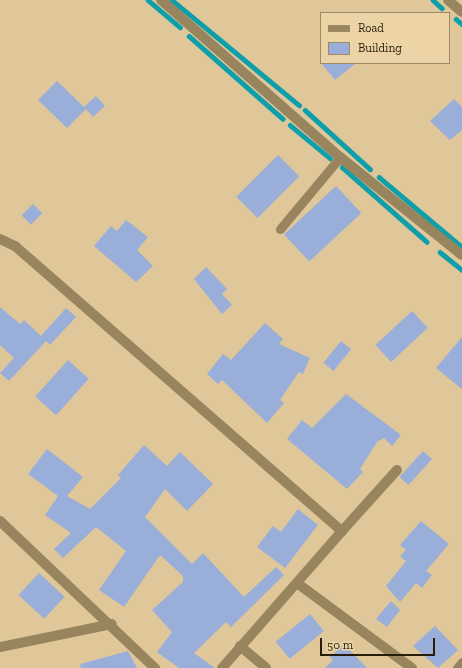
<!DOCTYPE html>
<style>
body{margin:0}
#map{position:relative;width:462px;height:668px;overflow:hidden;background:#dfc79a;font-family:"Zilla Slab",serif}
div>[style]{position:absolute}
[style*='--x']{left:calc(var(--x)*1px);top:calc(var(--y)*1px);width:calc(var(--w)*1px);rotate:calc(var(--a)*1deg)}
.stream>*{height:4.5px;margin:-2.25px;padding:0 2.25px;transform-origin:2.25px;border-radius:2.25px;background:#0e9faa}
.building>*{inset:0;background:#99aed8;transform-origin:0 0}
.lane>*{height:9px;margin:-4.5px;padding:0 4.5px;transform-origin:4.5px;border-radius:4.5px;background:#98845d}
.street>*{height:10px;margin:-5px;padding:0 5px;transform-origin:5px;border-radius:5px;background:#98845d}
span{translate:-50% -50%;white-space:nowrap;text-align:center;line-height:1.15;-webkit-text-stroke:4px #ecd4a6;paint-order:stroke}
.legend{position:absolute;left:320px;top:12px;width:130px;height:52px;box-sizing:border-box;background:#ecd4a6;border:1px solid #9d8b68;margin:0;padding:5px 7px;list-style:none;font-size:12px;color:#261d0b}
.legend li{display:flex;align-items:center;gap:8px;height:20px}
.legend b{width:20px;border:1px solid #9d8b68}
.scale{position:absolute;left:320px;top:638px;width:115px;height:18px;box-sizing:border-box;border:2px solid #261d0b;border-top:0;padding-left:5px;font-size:12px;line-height:14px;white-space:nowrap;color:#261d0b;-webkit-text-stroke:3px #ecd4a6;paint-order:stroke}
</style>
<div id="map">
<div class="stream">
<div style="--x:148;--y:0;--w:42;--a:40.2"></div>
<div style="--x:172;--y:0;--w:165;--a:39.6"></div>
<div style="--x:433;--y:0;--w:12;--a:42"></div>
<div style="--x:456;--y:19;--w:8;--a:40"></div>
<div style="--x:189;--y:36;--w:125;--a:41.4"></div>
<div style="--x:305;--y:110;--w:88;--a:42.2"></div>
<div style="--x:290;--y:125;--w:52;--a:39.5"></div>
<div style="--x:342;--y:167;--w:113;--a:41.4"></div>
<div style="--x:379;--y:177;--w:109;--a:40.1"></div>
<div style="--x:440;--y:252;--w:28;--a:39"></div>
</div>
<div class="building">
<div style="clip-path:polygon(321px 63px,356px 63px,335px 80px)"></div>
<div style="clip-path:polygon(57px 81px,84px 107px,96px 96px,105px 106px,93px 117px,86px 109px,67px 128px,38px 100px)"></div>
<div style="clip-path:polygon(454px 99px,462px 107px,462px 130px,450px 140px,430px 121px)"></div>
<div style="left:278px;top:155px;width:30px;height:59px;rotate:45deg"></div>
<div style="left:336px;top:186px;width:37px;height:71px;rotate:47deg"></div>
<div style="left:33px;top:204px;width:13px;height:16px;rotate:45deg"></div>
<div style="clip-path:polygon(126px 220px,148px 237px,137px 250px,153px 266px,136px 282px,94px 246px,111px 226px,117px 231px)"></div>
<div style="clip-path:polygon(206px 267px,227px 289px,222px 294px,232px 305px,222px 314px,194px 279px)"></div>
<div style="clip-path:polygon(0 307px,20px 324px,24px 320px,41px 336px,66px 308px,76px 317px,50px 345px,46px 341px,9px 381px,0 373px,14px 358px,0 345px)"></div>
<div style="left:412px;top:311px;width:23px;height:50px;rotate:47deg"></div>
<div style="clip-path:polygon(265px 323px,283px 339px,279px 344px,310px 358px,303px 374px,299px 372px,280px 400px,284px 403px,267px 423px,222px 380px,218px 384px,207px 374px,223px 354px,231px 360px)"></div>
<div style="clip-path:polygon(462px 337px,462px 389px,436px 368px)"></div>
<div style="left:341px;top:341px;width:13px;height:28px;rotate:39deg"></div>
<div style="left:68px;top:360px;width:28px;height:49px;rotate:42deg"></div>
<div style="clip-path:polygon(346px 394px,401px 435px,392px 446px,384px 438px,377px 442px,360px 469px,363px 472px,347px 489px,287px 439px,302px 420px,312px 428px)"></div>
<div style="clip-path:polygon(144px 445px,167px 466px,180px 452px,213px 484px,187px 511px,165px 489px,145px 517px,192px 564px,203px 553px,244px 597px,276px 567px,284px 575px,231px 627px,226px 622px,194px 653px,215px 668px,179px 668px,157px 652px,172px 632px,152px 610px,183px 582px,183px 576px,160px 555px,124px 607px,99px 590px,126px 551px,96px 527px,63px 558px,54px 549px,71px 533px,45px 515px,58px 496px,28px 474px,47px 449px,83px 477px,67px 496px,90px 509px,121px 478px,118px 475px)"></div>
<div style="left:423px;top:451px;width:12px;height:35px;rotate:42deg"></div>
<div style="clip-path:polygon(298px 509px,318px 525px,285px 568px,257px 547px,273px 526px,281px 532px)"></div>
<div style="clip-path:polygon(421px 521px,449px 544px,426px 571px,432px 575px,422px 588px,416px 583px,400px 602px,386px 586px,406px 561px,400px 556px,406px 550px,400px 545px)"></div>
<div style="left:39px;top:573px;width:35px;height:30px;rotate:43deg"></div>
<div style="clip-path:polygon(391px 601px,400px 610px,387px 627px,376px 619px)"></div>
<div style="left:310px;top:614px;width:22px;height:44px;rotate:51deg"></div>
<div style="clip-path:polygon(435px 626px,458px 650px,438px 668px,413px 646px)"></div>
<div style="clip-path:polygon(344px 644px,367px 668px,325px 668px,333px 660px,330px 657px)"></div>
<div style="clip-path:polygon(128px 651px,137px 668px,81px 668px,80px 664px)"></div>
</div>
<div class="lane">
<div style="--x:280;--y:229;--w:94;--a:-50.2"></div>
<div style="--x:457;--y:668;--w:8;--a:-50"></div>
</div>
<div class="street">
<div style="--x:161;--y:0;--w:238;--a:41.3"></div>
<div style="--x:340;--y:157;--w:156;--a:38.8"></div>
<div style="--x:448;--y:0;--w:18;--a:41"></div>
<div style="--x:0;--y:239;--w:17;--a:25"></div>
<div style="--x:15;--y:246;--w:434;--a:41.1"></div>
<div style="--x:342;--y:531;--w:182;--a:131.2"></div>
<div style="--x:0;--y:521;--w:214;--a:43.5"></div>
<div style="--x:342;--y:531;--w:82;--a:-48"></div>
<div style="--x:297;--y:583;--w:143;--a:36.5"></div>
<div style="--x:240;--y:646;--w:34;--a:40"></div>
<div style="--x:0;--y:647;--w:114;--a:-11.6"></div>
</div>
<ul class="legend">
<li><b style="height:5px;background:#98845d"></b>Road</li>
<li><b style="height:11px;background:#99aed8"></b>Building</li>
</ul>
<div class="scale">50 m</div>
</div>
